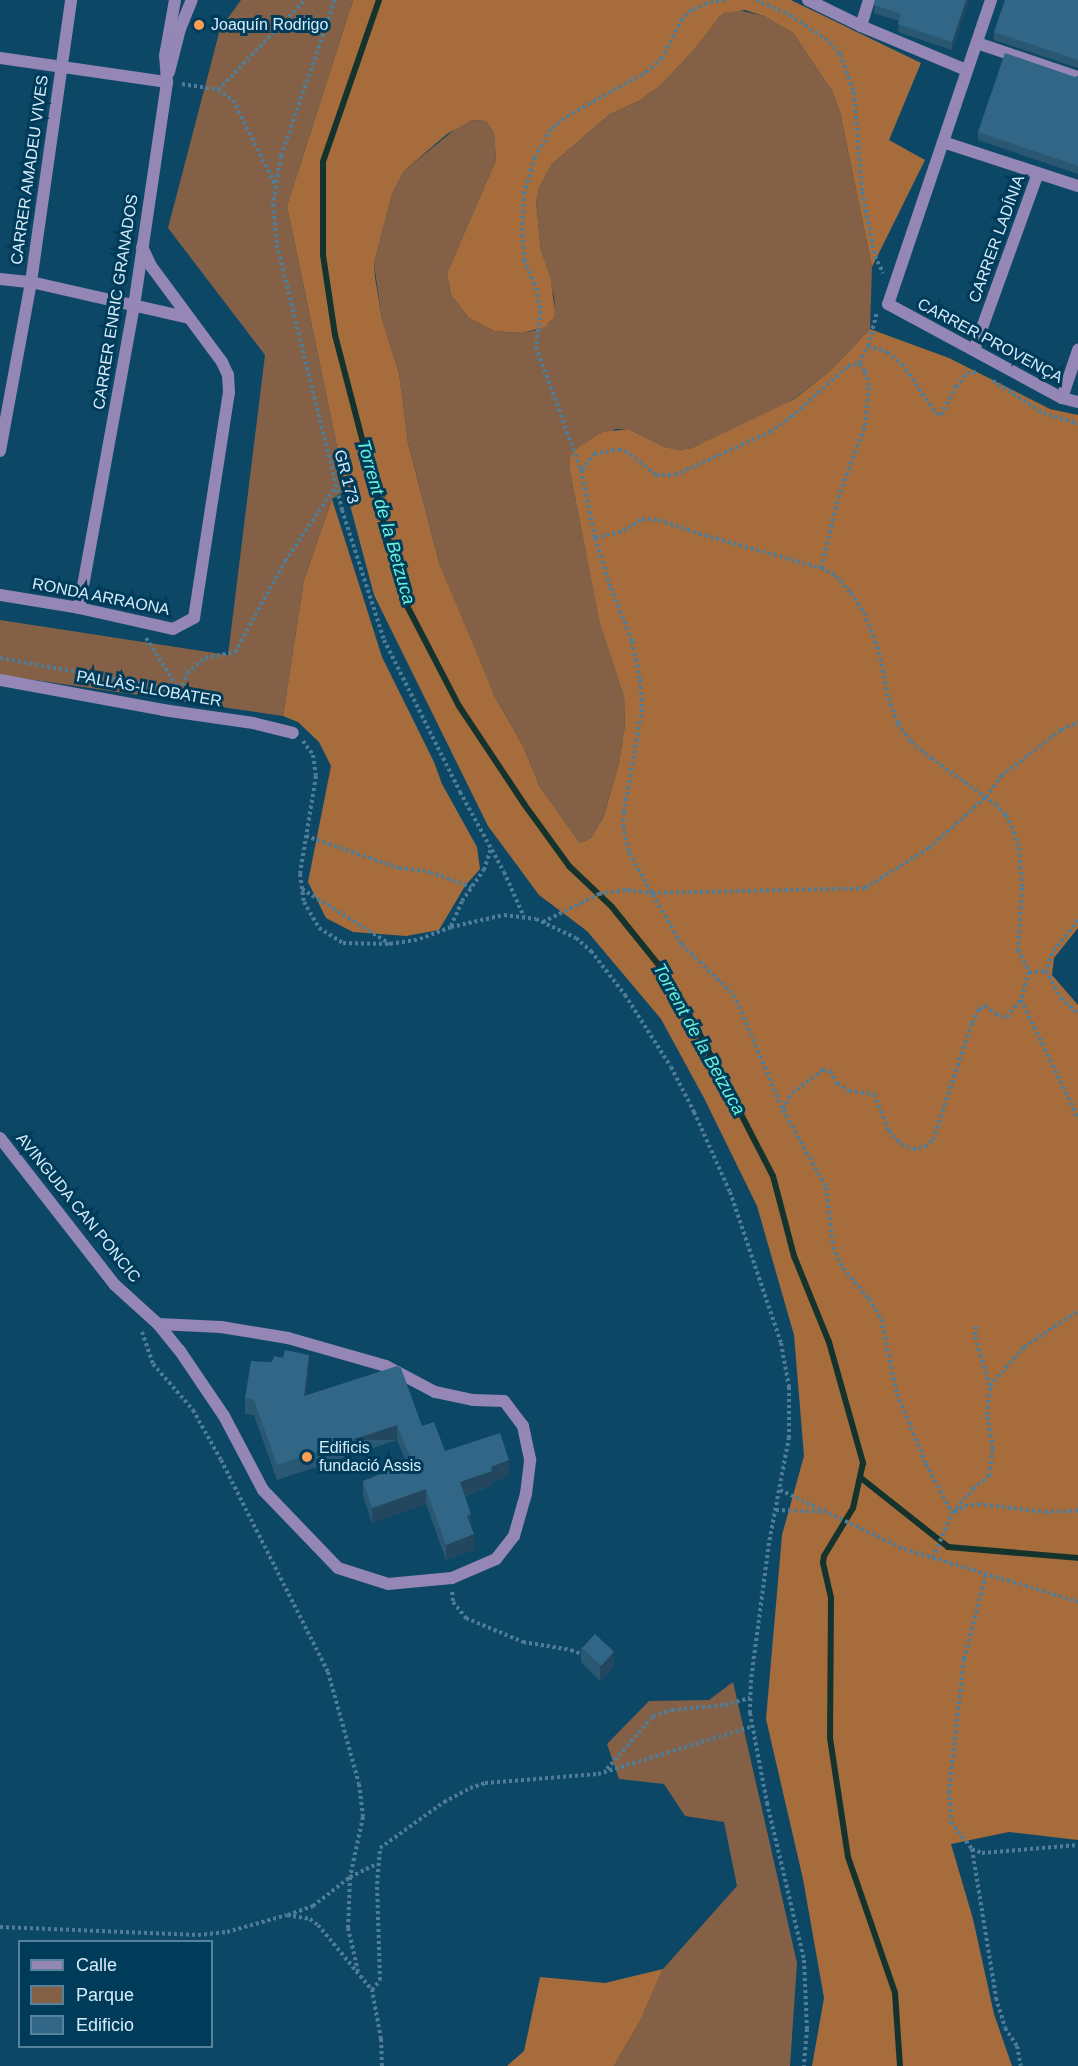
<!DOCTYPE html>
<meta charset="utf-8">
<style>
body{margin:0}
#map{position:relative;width:1078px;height:2066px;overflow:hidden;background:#0d4766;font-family:Arial,sans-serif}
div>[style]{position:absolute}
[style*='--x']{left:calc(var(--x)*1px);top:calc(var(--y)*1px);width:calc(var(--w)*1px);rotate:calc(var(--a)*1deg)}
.green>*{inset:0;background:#836046}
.forest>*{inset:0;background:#a66c3c}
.stream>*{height:6px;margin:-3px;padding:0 3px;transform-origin:3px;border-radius:3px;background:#14332d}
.path>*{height:4px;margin-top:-2px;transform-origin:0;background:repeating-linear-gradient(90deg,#4f7d97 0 3px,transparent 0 6px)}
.minor>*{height:12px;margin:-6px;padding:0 6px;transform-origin:6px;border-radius:6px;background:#9486b5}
.wall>*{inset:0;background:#2a5873}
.shaded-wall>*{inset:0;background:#22475e;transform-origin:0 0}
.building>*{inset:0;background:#316686;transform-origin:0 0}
.dots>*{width:16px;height:16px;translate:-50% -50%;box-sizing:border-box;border:3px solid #003c5a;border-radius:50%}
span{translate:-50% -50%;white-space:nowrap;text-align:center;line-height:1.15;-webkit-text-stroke:6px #003c5a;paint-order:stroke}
.poi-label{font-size:16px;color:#d6ecfb}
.left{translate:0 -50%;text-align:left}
.street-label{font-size:16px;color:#d6ecfb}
.water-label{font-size:18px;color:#69f4d9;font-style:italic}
.legend{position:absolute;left:18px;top:1940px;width:195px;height:108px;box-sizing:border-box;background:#003c5a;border:2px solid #56829a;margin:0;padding:8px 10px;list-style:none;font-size:18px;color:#d6ecfb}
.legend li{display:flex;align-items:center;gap:12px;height:30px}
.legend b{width:30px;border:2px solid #56829a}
</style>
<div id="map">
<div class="green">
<div style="clip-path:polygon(241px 0,353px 0,287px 206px,346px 490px,332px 499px,304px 580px,283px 716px,0 675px,0 620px,228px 655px,265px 355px,168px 228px,220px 29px)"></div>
<div style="clip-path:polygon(738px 10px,764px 16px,793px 33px,832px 91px,840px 112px,872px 267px,870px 329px,831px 370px,782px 408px,692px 448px,679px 450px,665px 447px,628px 429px,615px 429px,570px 471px,599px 619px,624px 697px,625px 725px,619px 763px,604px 816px,591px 838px,580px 843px,540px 787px,523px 746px,495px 697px,444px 581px,408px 443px,399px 373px,382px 319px,374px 264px,392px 194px,404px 171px,459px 126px,472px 120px,486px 121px,494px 133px,496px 160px,447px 273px,451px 295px,469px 318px,494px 331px,522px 333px,537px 330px,550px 322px,555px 310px,554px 297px,541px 251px,536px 202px,539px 188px,552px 164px,610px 114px,639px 101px,661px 85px,692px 52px,714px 21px,725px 13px)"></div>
<div style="clip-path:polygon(733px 1682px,797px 1963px,790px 2066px,614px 2066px,640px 2021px,663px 1969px,737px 1886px,724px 1822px,685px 1816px,664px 1784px,619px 1779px,607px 1744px,649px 1701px,709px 1700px)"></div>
</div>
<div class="forest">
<div style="clip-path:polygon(353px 0,791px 0,921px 63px,889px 140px,925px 160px,872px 267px,840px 112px,832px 91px,793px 33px,764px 16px,745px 10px,725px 13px,719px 17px,692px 52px,661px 85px,639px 101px,610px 114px,552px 164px,539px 188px,536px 202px,541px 251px,550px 277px,555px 310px,554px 317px,545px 327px,522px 333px,494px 331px,469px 318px,451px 295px,447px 273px,496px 160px,494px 133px,486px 121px,472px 120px,447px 134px,404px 171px,392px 194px,374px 264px,375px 277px,382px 319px,399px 373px,408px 443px,440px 566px,495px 697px,523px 746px,540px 787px,580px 843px,591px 838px,604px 816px,619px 763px,625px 725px,624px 697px,599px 620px,570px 471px,570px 457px,579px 447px,603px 432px,628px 429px,665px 447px,679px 450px,692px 448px,793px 400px,831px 370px,870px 329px,949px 358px,1050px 409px,1078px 415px,1078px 928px,1054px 958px,1052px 975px,1078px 1005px,1078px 1840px,1009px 1832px,951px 1844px,973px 1919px,994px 2014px,1012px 2066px,812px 2066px,824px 1998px,803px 1879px,766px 1719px,782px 1535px,804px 1456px,794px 1335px,757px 1206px,704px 1098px,661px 1019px,587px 931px,539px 895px,488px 826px,374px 595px,346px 490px,287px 206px)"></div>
<div style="clip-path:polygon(332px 499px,382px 657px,434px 762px,442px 784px,477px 847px,480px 869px,465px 886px,439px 930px,406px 936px,353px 932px,326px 918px,308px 882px,331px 766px,319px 742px,298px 722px,283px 716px,304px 580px)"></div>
<div style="clip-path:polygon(663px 1969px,640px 2021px,614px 2066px,507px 2066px,524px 2051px,540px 1977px,605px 1983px)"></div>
</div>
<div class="stream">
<div style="--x:379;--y:0;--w:171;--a:109.1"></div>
<div style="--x:323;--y:162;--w:93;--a:90"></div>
<div style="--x:323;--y:255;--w:81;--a:81.5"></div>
<div style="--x:335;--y:335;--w:274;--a:75.4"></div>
<div style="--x:404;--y:600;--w:119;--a:62.6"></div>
<div style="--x:459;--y:706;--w:118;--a:56.4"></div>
<div style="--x:524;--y:804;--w:77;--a:54"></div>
<div style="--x:569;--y:866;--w:59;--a:43.6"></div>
<div style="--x:612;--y:907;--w:73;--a:51.1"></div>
<div style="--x:658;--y:964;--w:71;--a:58.8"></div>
<div style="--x:695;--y:1025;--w:170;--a:62.7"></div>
<div style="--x:773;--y:1176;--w:83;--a:75.3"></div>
<div style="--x:794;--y:1256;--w:93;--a:67.9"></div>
<div style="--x:829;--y:1342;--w:126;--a:74.3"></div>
<div style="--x:863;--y:1463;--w:46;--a:102.5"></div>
<div style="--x:853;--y:1508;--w:56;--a:121.1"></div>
<div style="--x:824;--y:1556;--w:7;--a:98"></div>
<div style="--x:823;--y:1563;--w:36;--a:77"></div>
<div style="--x:831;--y:1598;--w:140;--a:90.4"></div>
<div style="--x:830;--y:1738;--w:120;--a:81.4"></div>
<div style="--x:848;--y:1857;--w:144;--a:70.9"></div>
<div style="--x:895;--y:1993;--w:73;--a:86.1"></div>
<div style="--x:861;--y:1478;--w:111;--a:38.4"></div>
<div style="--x:948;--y:1547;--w:130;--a:4.8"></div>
</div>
<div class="path">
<div style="--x:335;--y:0;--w:165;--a:109.1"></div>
<div style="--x:281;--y:156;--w:49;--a:99.5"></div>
<div style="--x:273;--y:204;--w:41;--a:84.4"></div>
<div style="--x:277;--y:245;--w:273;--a:76.2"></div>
<div style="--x:342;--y:510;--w:137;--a:72.1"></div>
<div style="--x:384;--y:640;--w:170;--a:63.4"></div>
<div style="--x:460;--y:792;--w:91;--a:61.2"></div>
<div style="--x:504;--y:872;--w:49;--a:66"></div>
<div style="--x:725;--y:0;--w:18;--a:171"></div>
<div style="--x:707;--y:3;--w:17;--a:155"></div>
<div style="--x:692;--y:10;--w:13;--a:138"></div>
<div style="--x:682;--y:19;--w:44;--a:117.1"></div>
<div style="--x:662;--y:58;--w:19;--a:137"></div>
<div style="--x:648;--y:71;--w:90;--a:150.9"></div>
<div style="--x:569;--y:115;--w:23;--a:142"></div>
<div style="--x:551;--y:129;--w:32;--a:120"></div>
<div style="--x:535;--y:157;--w:37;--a:107"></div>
<div style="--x:524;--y:192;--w:36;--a:93"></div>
<div style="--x:522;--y:228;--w:32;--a:86"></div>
<div style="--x:524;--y:260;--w:30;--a:67"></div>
<div style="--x:536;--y:288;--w:24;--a:78"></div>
<div style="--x:541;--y:311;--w:36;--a:98"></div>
<div style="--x:536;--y:347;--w:131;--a:69.9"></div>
<div style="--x:581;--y:470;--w:69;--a:78.4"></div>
<div style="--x:595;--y:538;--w:52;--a:72.3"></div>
<div style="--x:611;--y:588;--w:57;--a:68.4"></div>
<div style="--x:632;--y:641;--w:40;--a:78"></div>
<div style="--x:640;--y:680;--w:29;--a:86"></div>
<div style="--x:642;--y:709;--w:105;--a:99.9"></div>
<div style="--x:624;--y:812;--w:13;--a:94"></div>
<div style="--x:623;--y:825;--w:29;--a:78"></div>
<div style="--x:629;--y:853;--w:106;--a:60.1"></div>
<div style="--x:682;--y:945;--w:72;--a:43.9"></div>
<div style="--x:734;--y:995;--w:125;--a:66.9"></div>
<div style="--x:783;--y:1110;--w:88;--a:60.8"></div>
<div style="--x:826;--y:1187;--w:60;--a:83.3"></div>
<div style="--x:833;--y:1247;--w:23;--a:65"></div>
<div style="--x:843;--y:1268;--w:40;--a:50"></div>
<div style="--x:869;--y:1299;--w:23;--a:59"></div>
<div style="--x:881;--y:1319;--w:77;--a:78"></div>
<div style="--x:897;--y:1394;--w:76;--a:67.5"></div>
<div style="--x:926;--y:1464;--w:55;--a:62"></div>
<div style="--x:756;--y:0;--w:37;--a:24"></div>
<div style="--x:790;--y:15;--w:48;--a:34"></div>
<div style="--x:830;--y:42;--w:16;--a:50"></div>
<div style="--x:840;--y:54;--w:40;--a:69.8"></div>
<div style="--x:854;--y:92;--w:100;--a:85.4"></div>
<div style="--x:862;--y:192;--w:65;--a:78.5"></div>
<div style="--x:875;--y:256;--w:19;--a:65"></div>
<div style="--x:182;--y:84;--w:36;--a:9"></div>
<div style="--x:218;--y:90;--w:18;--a:34"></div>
<div style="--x:233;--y:100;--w:94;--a:63.4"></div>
<div style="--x:218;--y:90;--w:125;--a:-46"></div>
<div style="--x:868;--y:346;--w:20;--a:18"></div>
<div style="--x:887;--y:352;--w:19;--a:39"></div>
<div style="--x:902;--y:364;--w:60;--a:55.2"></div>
<div style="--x:936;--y:413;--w:5;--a:22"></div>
<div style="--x:941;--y:415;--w:32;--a:-62"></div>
<div style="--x:956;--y:387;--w:18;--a:-52"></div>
<div style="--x:967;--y:373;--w:12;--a:-5"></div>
<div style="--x:993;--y:381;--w:59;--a:32.6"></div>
<div style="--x:1043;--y:413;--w:37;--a:17"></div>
<div style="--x:582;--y:470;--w:20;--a:-53"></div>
<div style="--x:594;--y:454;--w:25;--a:-11"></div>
<div style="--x:619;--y:449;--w:12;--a:24"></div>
<div style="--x:630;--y:454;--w:33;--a:39"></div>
<div style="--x:656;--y:475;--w:19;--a:0"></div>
<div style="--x:675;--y:475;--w:104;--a:-24.4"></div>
<div style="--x:770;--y:432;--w:26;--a:-36"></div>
<div style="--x:791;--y:417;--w:76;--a:-41.8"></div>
<div style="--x:848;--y:366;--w:11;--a:-15"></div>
<div style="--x:859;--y:363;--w:19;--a:-62"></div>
<div style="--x:868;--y:346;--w:35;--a:-75"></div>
<div style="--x:595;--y:538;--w:29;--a:-14"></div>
<div style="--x:623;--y:531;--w:22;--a:-32"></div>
<div style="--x:642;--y:519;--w:17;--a:3"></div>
<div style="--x:659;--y:520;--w:36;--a:19"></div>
<div style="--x:693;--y:532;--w:133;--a:15.7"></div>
<div style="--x:821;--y:568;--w:17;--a:28"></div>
<div style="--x:836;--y:576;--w:23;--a:49"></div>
<div style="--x:851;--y:593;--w:24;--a:57"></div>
<div style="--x:864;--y:613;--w:42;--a:69"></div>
<div style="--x:879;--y:652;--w:47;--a:78.9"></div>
<div style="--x:888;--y:698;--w:28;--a:69"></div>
<div style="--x:898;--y:724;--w:22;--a:54"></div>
<div style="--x:911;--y:742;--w:26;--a:39"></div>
<div style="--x:931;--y:758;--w:79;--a:35.7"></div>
<div style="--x:995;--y:804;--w:16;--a:45"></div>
<div style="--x:1006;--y:815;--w:19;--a:65"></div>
<div style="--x:1014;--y:832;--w:17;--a:73"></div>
<div style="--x:1019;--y:848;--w:40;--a:85.7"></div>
<div style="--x:1022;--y:888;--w:62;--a:93.7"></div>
<div style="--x:1018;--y:950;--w:25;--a:63"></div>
<div style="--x:821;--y:568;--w:72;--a:-76.3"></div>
<div style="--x:838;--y:498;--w:77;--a:-69.4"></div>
<div style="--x:865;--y:426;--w:40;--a:-84.3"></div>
<div style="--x:869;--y:386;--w:16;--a:-105"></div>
<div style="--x:865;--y:371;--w:10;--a:-127"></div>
<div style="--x:0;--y:658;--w:183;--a:10.4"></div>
<div style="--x:180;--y:691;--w:63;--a:-122.7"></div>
<div style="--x:182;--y:698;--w:7;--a:-106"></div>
<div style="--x:180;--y:691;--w:19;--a:-69"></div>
<div style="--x:187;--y:673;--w:23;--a:-40"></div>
<div style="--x:205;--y:658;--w:31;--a:-11"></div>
<div style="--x:235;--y:652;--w:104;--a:-61.2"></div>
<div style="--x:285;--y:561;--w:91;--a:-55.8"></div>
<div style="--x:303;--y:741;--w:17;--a:54"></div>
<div style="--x:313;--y:755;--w:21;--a:82"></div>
<div style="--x:316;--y:776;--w:99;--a:99.3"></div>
<div style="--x:300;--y:874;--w:28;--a:82"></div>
<div style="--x:304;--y:902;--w:30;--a:60"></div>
<div style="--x:319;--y:928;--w:28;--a:32"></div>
<div style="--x:343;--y:943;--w:47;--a:1.2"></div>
<div style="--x:390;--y:944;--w:30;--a:-9"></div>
<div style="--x:420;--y:939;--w:33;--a:-21"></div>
<div style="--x:451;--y:927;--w:54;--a:-12.8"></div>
<div style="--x:504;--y:915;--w:32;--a:7"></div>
<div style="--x:536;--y:919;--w:44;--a:25.4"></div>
<div style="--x:576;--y:938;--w:20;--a:41"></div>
<div style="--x:591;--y:951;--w:56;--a:52.3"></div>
<div style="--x:625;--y:995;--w:85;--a:57.4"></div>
<div style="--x:671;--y:1067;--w:51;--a:62.9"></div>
<div style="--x:694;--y:1112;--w:88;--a:65.8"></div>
<div style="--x:730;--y:1192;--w:159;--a:71.3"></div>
<div style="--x:781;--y:1343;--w:45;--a:79.7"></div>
<div style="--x:789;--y:1387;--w:50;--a:90"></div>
<div style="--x:789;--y:1437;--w:108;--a:100.7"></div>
<div style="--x:769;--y:1543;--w:138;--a:97.5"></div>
<div style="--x:751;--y:1680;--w:33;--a:92"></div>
<div style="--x:750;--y:1713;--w:92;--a:79.3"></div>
<div style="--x:767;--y:1803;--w:161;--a:76.7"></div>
<div style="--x:804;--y:1960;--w:69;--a:87.5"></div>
<div style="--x:807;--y:2029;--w:37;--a:95"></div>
<div style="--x:306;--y:836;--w:98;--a:19"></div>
<div style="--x:399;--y:868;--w:31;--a:7"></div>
<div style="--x:430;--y:872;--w:44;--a:20.1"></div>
<div style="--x:302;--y:889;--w:104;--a:32"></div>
<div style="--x:1078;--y:920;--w:42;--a:128.2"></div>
<div style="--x:1052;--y:953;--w:19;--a:108"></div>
<div style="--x:1046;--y:971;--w:31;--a:61"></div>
<div style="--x:1061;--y:998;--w:23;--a:43"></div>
<div style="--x:543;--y:922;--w:63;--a:-26.6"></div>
<div style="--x:599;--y:894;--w:28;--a:-8"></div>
<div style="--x:627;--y:890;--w:25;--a:7"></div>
<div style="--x:652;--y:893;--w:213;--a:-1.3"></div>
<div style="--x:865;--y:888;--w:75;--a:-32"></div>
<div style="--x:929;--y:848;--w:76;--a:-41.8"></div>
<div style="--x:986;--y:797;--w:26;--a:-54"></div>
<div style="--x:1001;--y:776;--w:76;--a:-37.5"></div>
<div style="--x:1061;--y:730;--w:19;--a:-25"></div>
<div style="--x:451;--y:926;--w:27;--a:-66"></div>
<div style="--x:462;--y:901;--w:38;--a:-55"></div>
<div style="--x:484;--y:870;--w:23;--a:-72"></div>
<div style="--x:1029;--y:972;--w:29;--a:106"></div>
<div style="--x:1021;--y:1000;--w:131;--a:64.2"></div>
<div style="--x:1029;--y:972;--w:17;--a:-3"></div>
<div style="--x:783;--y:1109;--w:18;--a:-61"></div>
<div style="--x:792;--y:1093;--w:39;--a:-37"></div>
<div style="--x:823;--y:1070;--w:7;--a:8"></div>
<div style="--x:830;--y:1071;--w:14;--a:60"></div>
<div style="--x:837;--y:1083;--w:14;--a:34"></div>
<div style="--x:849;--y:1091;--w:25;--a:7"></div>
<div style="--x:874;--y:1094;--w:40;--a:68"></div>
<div style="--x:889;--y:1131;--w:18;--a:47"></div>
<div style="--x:901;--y:1144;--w:13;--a:23"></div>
<div style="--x:913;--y:1149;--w:12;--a:-9"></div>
<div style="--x:925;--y:1147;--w:11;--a:-41"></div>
<div style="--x:933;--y:1140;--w:123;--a:-71.6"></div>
<div style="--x:972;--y:1023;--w:16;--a:-63"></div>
<div style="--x:979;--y:1009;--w:7;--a:-27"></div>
<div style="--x:985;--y:1006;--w:17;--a:36"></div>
<div style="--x:999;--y:1016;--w:8;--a:7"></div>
<div style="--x:1007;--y:1017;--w:22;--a:-51"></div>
<div style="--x:976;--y:1326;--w:11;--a:95"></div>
<div style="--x:975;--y:1337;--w:51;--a:73"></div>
<div style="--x:142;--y:1332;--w:34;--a:71"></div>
<div style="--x:153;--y:1364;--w:61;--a:49"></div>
<div style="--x:193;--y:1410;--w:57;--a:60.8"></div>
<div style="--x:221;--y:1460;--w:237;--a:63.2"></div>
<div style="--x:328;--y:1672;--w:116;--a:74.5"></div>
<div style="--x:359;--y:1784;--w:33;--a:83"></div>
<div style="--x:363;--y:1817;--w:61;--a:102.2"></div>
<div style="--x:350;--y:1877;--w:30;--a:-26"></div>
<div style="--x:780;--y:1490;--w:137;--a:25.4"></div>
<div style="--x:904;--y:1549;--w:182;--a:16.9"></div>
<div style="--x:776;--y:1510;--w:49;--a:2.3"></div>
<div style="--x:955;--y:1512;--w:12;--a:-31"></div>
<div style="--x:965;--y:1506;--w:13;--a:-9"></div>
<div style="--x:978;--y:1504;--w:67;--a:6.8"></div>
<div style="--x:1045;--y:1512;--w:33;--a:-2"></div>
<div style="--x:933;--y:1558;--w:49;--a:-67.1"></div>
<div style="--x:952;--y:1513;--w:32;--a:-49"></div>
<div style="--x:973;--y:1489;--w:21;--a:-39"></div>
<div style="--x:989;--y:1476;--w:27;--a:-82"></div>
<div style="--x:993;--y:1449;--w:35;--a:-100"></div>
<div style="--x:987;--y:1415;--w:29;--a:-84"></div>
<div style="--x:990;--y:1386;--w:52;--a:-48.9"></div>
<div style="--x:1024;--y:1347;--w:65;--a:-33.7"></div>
<div style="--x:986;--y:1575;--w:87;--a:104.7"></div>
<div style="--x:964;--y:1659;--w:133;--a:96.5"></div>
<div style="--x:949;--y:1791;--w:31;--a:86"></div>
<div style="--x:951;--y:1822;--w:34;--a:52"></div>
<div style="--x:972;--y:1849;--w:11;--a:22"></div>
<div style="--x:982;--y:1853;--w:96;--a:-4.8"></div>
<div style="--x:452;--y:1592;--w:10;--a:84"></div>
<div style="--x:453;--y:1602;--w:21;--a:51"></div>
<div style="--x:466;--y:1618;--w:62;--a:22.8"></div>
<div style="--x:523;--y:1642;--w:49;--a:9.5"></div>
<div style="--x:571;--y:1650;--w:14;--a:21"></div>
<div style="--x:607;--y:1769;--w:70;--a:-49"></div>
<div style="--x:653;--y:1716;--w:20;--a:-18"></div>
<div style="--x:672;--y:1710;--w:53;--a:-5.4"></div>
<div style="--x:725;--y:1705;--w:26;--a:-16"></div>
<div style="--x:972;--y:1849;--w:151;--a:80.8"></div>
<div style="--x:996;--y:1998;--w:31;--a:73"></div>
<div style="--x:1005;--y:2028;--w:22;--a:56"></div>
<div style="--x:1017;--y:2046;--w:20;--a:79"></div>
<div style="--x:350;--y:1877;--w:51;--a:92.2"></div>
<div style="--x:348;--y:1928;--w:44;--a:76.9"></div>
<div style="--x:288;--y:1915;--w:27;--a:-20"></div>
<div style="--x:313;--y:1906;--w:47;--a:-38.1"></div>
<div style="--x:0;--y:1927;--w:198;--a:2.3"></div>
<div style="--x:198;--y:1935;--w:29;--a:-6"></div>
<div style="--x:227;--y:1932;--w:62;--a:-15.8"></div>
<div style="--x:287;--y:1915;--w:23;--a:10"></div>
<div style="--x:310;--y:1919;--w:10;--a:37"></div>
<div style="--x:318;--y:1925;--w:85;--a:50.3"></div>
<div style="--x:382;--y:2066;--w:27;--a:-92"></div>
<div style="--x:381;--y:2039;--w:50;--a:-100.4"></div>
<div style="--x:372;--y:1990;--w:13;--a:-51"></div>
<div style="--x:380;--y:1980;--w:96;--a:-91.8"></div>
<div style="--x:377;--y:1884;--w:36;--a:-85"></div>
<div style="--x:380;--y:1848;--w:79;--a:-35.7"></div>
<div style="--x:444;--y:1802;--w:30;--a:-28"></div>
<div style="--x:470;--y:1788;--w:16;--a:-18"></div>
<div style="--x:485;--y:1783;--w:113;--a:-4.6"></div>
<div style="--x:598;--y:1774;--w:160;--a:-17.1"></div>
</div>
<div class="minor">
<div style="--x:808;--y:0;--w:59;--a:26.1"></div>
<div style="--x:861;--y:26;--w:114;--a:22.7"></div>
<div style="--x:991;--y:0;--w:321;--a:108.7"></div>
<div style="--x:888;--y:304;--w:198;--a:28.4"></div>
<div style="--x:1062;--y:398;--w:16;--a:14"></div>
<div style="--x:861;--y:26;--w:27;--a:-73"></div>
<div style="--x:977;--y:43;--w:107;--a:18.6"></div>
<div style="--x:0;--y:58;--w:169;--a:8.2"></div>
<div style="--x:169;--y:72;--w:44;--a:-75.7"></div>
<div style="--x:180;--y:29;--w:31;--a:-68"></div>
<div style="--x:943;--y:142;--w:142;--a:18.1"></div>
<div style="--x:0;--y:279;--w:31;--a:6"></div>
<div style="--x:31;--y:282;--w:162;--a:12.8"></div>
<div style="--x:974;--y:350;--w:188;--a:-70.1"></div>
<div style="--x:1062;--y:398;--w:51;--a:-71.6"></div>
<div style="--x:0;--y:451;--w:172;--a:-79.6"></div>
<div style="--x:31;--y:282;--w:285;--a:-81.9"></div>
<div style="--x:0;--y:595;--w:80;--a:9.3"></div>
<div style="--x:79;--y:608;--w:96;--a:12.6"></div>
<div style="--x:173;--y:629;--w:24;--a:-28"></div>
<div style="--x:194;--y:618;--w:228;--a:-81.2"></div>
<div style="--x:229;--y:393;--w:18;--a:-93"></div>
<div style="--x:228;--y:375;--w:14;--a:-115"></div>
<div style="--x:222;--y:362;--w:119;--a:-126.5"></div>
<div style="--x:151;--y:266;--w:21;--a:-115"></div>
<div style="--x:79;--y:608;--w:307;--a:-79.7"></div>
<div style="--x:134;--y:306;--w:226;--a:-81.6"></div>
<div style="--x:167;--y:82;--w:26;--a:-94"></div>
<div style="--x:165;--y:56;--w:57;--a:-79.9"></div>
<div style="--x:0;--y:680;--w:166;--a:10.4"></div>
<div style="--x:163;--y:710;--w:91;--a:8.2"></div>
<div style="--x:253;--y:723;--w:41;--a:14"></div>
<div style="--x:0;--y:1138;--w:187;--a:52"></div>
<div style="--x:115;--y:1285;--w:58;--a:42.2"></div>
<div style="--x:158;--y:1324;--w:35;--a:51"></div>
<div style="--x:180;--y:1351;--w:78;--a:55.9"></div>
<div style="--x:224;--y:1416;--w:84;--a:62.2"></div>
<div style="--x:263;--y:1490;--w:108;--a:46.1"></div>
<div style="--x:338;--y:1568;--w:52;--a:17.7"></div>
<div style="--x:388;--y:1584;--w:64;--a:-5.4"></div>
<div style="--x:452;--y:1578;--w:48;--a:-23.4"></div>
<div style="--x:496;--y:1559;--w:29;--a:-52"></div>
<div style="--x:514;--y:1536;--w:44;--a:-74.1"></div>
<div style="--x:526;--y:1494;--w:35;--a:-83"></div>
<div style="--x:530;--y:1459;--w:34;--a:-102"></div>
<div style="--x:523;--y:1426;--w:31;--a:-127"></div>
<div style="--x:504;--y:1401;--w:31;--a:-178"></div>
<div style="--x:473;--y:1400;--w:39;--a:-168"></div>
<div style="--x:435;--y:1392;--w:55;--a:-152"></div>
<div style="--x:386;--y:1366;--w:102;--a:-164.1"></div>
<div style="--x:288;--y:1338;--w:68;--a:-170.7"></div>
<div style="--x:221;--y:1327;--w:63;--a:-177.3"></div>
</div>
<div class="wall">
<div style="clip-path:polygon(875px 0,969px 0,952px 50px,898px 32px,899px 21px,874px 13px)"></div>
<div style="clip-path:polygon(1078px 0,1078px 68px,994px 40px,994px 32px)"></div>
<div style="clip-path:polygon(1078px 76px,1078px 174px,978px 140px,978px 132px)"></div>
<div style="clip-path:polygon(272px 1362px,309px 1370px,306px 1395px,422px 1426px,445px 1451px,509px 1476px,492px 1482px,492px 1486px,465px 1496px,471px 1527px,474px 1550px,446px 1560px,426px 1504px,372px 1523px,363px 1496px,363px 1481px,407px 1464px,397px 1440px,277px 1480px,254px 1415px,245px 1414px,245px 1398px)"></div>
<div style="clip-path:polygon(581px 1647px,614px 1667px,600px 1681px,581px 1662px)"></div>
</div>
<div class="shaded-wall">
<div style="clip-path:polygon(966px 0,969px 0,952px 50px,952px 42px)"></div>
<div style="clip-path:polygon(309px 1355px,309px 1370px,304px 1411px,304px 1396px)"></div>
<div style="left:397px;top:1425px;width:15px;height:126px;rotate:90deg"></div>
<div style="clip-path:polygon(509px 1460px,509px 1476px,492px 1482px,492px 1486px,460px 1497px,460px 1482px,491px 1467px)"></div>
<div style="clip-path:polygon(426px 1489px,426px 1504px,372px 1523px,372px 1508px)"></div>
<div style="clip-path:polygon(471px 1514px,471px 1530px,467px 1516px)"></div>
<div style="clip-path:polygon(474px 1534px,474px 1550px,446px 1560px,446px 1545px)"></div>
<div style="clip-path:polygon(614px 1652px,614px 1667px,600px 1681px,600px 1666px)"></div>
</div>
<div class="building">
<div style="clip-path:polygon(875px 0,966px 0,952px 42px,898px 24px,901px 14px,874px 5px)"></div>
<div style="clip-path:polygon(1005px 0,1078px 0,1078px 60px,994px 32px)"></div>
<div style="clip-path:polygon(1005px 53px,1075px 77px,1078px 76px,1078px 166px,978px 132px)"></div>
<div style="clip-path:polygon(285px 1350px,309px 1355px,304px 1396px,397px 1366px,401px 1368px,422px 1426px,434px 1422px,445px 1451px,500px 1433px,509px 1460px,491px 1467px,492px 1471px,460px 1482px,471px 1514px,467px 1516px,474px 1534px,446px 1545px,426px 1489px,372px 1508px,363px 1481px,412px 1462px,397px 1425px,277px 1465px,254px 1400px,245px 1398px,251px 1361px,272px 1362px,274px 1356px,283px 1358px)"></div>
<div style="left:595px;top:1634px;width:26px;height:19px;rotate:43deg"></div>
</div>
<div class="dots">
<div style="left:199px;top:25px;background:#fb9e51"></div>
<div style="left:307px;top:1457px;background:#fb9e51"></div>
</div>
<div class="poi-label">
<span class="left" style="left:211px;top:25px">Joaquín Rodrigo</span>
<span class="left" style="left:319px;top:1457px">Edificis<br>fundació Assis</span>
</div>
<div class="street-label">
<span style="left:30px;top:170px;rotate:-82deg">CARRER AMADEU VIVES</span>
<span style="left:997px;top:239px;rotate:-70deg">CARRER LADÍNIA</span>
<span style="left:116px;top:302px;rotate:-81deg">CARRER ENRIC GRANADOS</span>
<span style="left:990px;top:341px;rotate:28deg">CARRER PROVENÇA</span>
<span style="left:346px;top:477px;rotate:75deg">GR 173</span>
<span style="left:101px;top:597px;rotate:11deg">RONDA ARRAONA</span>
<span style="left:149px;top:689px;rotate:10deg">PALLÀS-LLOBATER</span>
<span style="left:78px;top:1208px;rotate:51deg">AVINGUDA CAN PONCIC</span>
</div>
<div class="water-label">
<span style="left:386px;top:522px;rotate:74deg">Torrent de la Betzuca</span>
<span style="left:699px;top:1039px;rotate:61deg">Torrent de la Betzuca</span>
</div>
<ul class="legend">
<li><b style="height:8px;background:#9486b5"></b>Calle</li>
<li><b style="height:16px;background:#836046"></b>Parque</li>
<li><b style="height:16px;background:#316686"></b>Edificio</li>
</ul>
</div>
